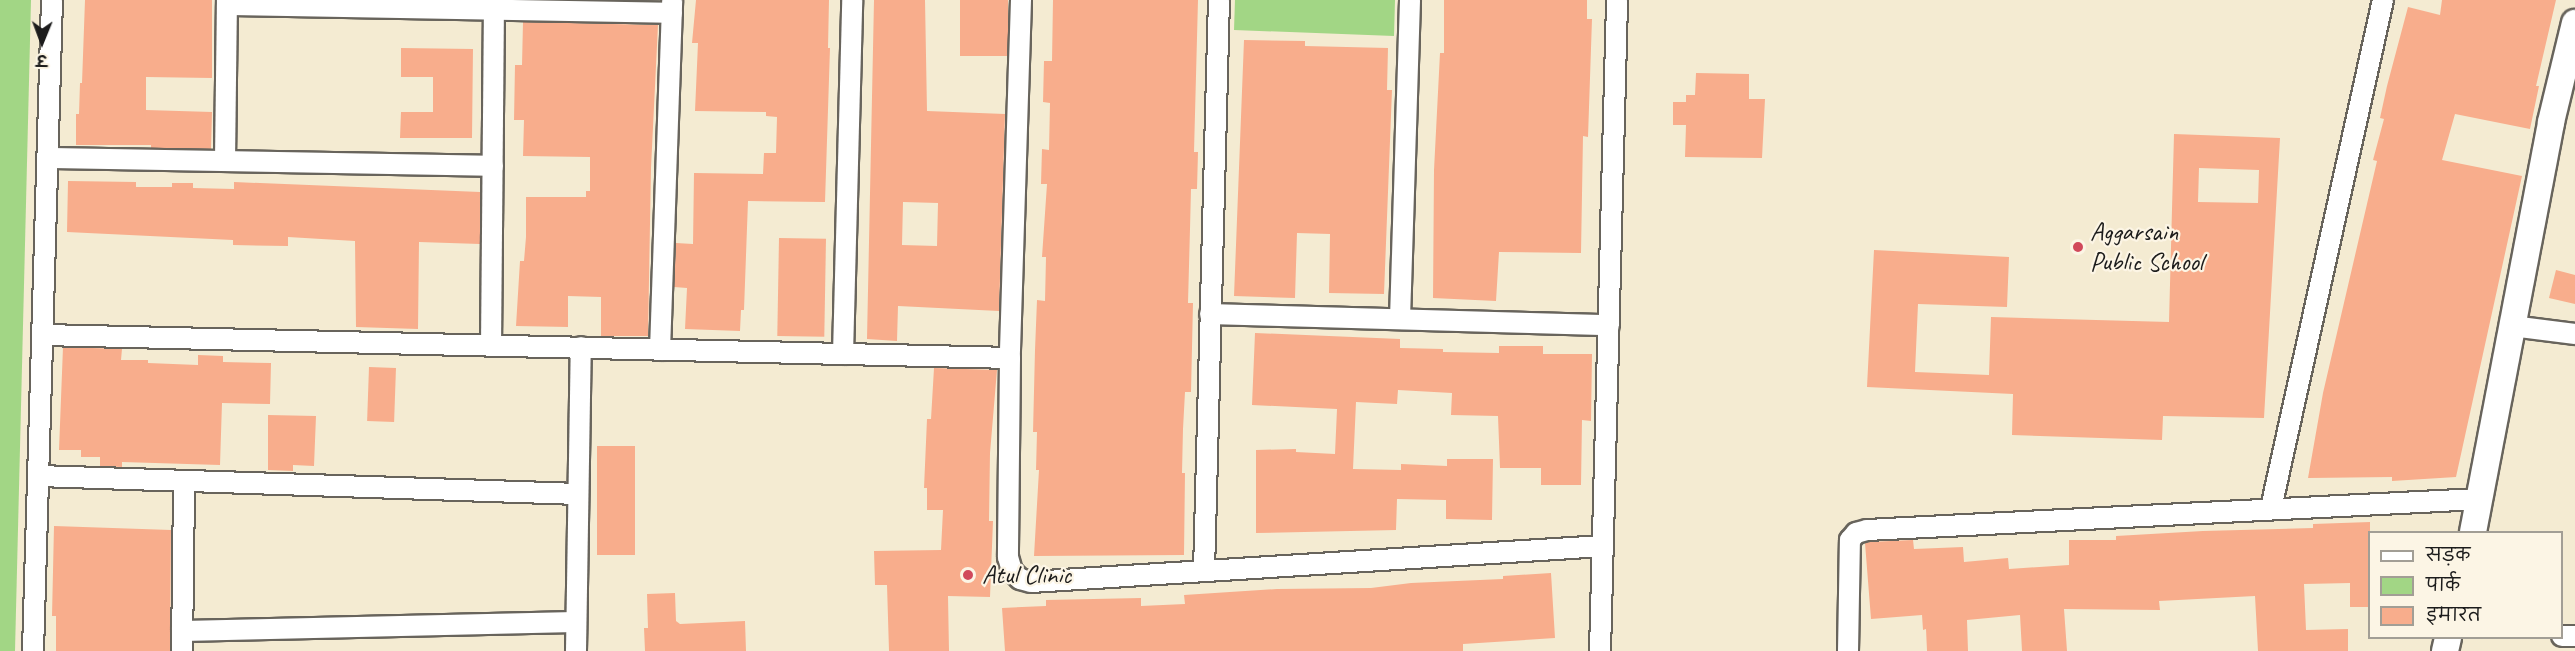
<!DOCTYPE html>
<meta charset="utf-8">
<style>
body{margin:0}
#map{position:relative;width:2575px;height:651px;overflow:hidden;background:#f4ebd2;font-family:Caveat,"Playpen Sans Deva",sans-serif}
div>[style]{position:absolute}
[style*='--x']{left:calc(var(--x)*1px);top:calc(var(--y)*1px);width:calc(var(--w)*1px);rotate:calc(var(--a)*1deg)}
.green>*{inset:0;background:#a2d685}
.building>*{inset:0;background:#f8ad8c;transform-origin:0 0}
.roads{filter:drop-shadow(2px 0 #68645c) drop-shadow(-2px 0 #68645c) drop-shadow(0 2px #68645c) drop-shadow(0 -2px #68645c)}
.minor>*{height:20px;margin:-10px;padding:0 10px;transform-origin:10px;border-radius:10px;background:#fff}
.tertiary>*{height:26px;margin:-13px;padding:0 13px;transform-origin:13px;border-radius:13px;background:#fff}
.dots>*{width:16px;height:16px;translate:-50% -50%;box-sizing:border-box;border:3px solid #fcf5e5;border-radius:50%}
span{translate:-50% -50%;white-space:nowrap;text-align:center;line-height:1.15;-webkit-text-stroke:4.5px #fcf5e5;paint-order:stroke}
.poi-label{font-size:26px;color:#1c1c1c}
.left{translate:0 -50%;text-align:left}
.legend{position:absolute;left:2368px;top:531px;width:195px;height:108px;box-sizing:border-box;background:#fcf5e5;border:2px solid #a29e95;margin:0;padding:8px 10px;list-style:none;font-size:18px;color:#1c1c1c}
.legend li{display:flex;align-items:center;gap:12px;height:30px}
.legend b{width:30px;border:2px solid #a29e95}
.north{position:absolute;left:12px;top:12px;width:60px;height:60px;-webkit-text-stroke:4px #fcf5e5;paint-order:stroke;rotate:181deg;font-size:16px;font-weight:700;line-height:24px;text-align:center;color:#1c1c1c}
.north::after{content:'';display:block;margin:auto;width:21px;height:27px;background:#1c1c1c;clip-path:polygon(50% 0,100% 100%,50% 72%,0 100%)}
</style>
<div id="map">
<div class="green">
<div style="clip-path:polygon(0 0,31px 0,15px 651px,0 651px)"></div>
<div style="clip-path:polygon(1235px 0,1395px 0,1394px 36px,1234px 30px)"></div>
</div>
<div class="building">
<div style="clip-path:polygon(85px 0,212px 0,212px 78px,146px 77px,146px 110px,212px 112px,211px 149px,151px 148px,151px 145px,76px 145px,76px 114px,79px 114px,80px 83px,82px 83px)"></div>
<div style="clip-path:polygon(696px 0,829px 0,828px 48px,830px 48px,825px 202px,748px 201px,744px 310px,741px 310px,740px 331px,685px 329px,687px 288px,674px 287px,676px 243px,693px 244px,694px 173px,763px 174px,764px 153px,776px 153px,777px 117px,766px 116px,766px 112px,695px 111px,698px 43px,692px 43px)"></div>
<div style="clip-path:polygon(evenodd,874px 0,925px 0,927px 111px,1005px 114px,999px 311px,898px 306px,897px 341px,867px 339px,874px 0,903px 202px,938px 203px,937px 246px,902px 245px,903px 202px)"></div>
<div style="left:960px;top:0;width:48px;height:56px"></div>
<div style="clip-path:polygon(1053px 0,1198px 0,1194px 152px,1198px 152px,1197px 189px,1191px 189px,1190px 229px,1188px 303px,1193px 303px,1191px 392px,1185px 392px,1183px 429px,1182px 473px,1185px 473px,1184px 555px,1034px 556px,1039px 470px,1036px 470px,1037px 432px,1033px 432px,1035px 350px,1037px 300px,1045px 301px,1046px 257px,1042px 257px,1047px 184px,1041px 184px,1042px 149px,1049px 150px,1050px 103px,1043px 102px,1044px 61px,1052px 61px)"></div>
<div style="clip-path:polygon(1444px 0,1587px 0,1587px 19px,1592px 19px,1588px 137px,1583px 136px,1581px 253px,1499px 252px,1496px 301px,1433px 298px,1434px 170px,1440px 53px,1444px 53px)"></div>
<div style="clip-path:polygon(2442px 0,2556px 0,2536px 86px,2539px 86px,2530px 129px,2455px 114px,2442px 160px,2522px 176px,2456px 477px,2392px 481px,2392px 477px,2308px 478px,2323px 393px,2377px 161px,2373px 160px,2384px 119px,2380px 118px,2387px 86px,2408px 7px,2440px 15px)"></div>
<div style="clip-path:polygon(523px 22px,658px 25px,651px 168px,648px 336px,601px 336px,601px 297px,568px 296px,568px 327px,516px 326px,520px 261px,524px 261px,526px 237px,526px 197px,586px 197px,586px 191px,590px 191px,590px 157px,523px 156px,524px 120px,514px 120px,515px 65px,522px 65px)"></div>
<div style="clip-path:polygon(1244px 40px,1305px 41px,1305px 46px,1388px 48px,1387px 90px,1392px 90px,1384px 294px,1329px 293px,1330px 234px,1297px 233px,1295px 298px,1234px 296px)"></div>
<div style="clip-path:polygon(401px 48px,473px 49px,472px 138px,400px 138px,401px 112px,433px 112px,433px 77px,401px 77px)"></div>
<div style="clip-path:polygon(1696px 73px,1749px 74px,1749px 99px,1765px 99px,1762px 158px,1685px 157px,1686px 125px,1673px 125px,1673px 102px,1686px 102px,1686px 95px,1695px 95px)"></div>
<div style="clip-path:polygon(evenodd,2174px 134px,2280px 138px,2264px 418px,2163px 416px,2162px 440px,2012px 435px,2013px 394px,1867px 387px,1874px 250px,2009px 257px,2007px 307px,1918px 304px,1915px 372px,1989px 375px,1991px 317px,2169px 322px,2174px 134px,2199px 168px,2259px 170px,2258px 203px,2198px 202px,2199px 168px)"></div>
<div style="clip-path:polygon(68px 181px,136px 182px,136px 187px,172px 187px,172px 183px,193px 183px,193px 188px,234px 189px,234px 182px,480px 192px,480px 244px,419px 242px,418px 329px,356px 327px,355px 241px,288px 237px,288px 246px,233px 245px,233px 240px,67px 232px)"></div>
<div style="left:779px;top:238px;width:47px;height:98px;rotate:1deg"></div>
<div style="clip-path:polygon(2556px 270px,2575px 275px,2575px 304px,2549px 298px)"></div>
<div style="clip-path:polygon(1255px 333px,1400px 339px,1400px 348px,1443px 349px,1443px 352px,1499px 353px,1499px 346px,1543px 346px,1543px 354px,1592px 354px,1591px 421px,1582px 420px,1581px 485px,1541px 485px,1541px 468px,1500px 468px,1498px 416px,1451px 415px,1452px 393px,1398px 390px,1397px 404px,1356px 402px,1353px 469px,1401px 470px,1401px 464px,1447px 466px,1447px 459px,1493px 459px,1492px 520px,1446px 519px,1446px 500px,1397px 499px,1396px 530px,1256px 533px,1256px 450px,1296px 449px,1296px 452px,1335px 454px,1337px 409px,1252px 405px)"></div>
<div style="clip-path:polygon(63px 347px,122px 349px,121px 360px,148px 360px,148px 363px,198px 365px,198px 355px,223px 356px,223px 362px,271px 363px,270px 404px,222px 403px,220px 465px,122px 462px,122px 467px,100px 466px,100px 457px,81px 457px,81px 450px,59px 450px)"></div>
<div style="left:369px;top:367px;width:27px;height:54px;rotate:2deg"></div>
<div style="clip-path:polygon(934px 368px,997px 370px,990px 453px,989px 521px,993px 521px,990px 597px,948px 596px,949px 651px,889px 651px,887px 585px,875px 585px,874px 551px,941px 550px,943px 510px,927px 510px,927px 488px,924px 488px,927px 419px,931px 419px)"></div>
<div style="clip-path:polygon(268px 415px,316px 416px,314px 466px,293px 465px,293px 471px,268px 470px)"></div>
<div style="left:597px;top:446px;width:38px;height:109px"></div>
<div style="clip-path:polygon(2370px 522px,2370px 607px,2350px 607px,2350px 583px,2304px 584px,2306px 630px,2348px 629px,2348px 651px,2258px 651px,2255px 596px,2159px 601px,2160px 610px,2064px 609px,2067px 651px,2022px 651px,2020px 615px,1967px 620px,1968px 651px,1927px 651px,1926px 629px,1923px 630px,1922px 615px,1871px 619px,1865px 543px,1869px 542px,1913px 540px,1914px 549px,1963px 547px,1964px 562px,2008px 558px,2009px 569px,2069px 565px,2069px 540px,2116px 540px,2116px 536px,2203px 531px,2313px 528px,2313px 524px)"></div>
<div style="clip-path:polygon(54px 526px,171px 530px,170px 651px,56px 651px,56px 616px,52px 616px)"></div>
<div style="clip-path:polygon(1551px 573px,1555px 638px,1463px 644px,1463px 651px,1005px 651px,1002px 608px,1046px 606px,1046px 600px,1141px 598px,1141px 606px,1185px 604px,1184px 595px,1277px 589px,1371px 588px,1411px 583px,1503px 579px,1503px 576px)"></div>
<div style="clip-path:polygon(675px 593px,676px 621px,680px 624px,745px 621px,746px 651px,645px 651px,644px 628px,648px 628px,647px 594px)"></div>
</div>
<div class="roads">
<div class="minor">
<div style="--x:1021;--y:0;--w:358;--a:91.8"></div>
<div style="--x:1010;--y:358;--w:199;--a:90.6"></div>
<div style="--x:1008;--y:557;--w:15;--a:74"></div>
<div style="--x:1012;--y:571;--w:11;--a:45"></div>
<div style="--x:1020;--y:579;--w:11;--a:15"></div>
<div style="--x:1031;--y:582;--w:573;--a:-3.6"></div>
<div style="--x:227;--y:5;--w:445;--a:1"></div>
<div style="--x:48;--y:158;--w:445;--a:1"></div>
<div style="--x:225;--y:161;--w:161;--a:-89.3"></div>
<div style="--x:1210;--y:314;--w:399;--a:1.6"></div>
<div style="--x:1400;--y:319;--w:319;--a:-88.2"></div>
<div style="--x:2512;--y:326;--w:64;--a:7.2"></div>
<div style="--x:43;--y:335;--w:967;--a:1.36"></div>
<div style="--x:491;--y:346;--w:336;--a:-89.5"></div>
<div style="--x:660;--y:350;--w:349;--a:-88"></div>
<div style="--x:843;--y:354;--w:354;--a:-88.5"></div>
<div style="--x:39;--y:476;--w:539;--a:1.91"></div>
<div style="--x:2271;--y:508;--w:520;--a:-77.57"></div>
<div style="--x:1204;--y:571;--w:571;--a:-88.5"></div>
<div style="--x:182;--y:631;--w:394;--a:-1.3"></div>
<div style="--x:2562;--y:636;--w:13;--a:0"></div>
<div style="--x:33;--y:651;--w:651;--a:-88.33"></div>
<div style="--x:182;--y:651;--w:170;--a:-89.3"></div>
<div style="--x:576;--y:651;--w:304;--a:-89.1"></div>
<div style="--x:1600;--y:651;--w:651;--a:-88.5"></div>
<div style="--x:1848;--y:651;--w:111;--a:-89"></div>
<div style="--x:1850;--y:540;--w:9;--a:-49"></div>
<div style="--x:1856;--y:533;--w:11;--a:-15"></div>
<div style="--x:1867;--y:530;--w:614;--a:-2.9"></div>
</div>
<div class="tertiary">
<div style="--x:2473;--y:532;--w:417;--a:-79.2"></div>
<div style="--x:2551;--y:122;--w:102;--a:-76.4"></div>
<div style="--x:2445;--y:651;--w:13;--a:-77"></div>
</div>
</div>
<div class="dots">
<div style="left:2078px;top:247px;background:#d1495b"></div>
<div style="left:968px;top:575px;background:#d1495b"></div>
</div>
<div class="poi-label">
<span class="left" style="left:2090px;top:247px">Aggarsain<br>Public School</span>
<span class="left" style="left:982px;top:575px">Atul Clinic</span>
</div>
<ul class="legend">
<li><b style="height:8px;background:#fff"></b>सड़क</li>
<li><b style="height:16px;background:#a2d685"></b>पार्क</li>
<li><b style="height:16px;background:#f8ad8c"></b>इमारत</li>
</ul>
<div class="north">उ</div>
</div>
